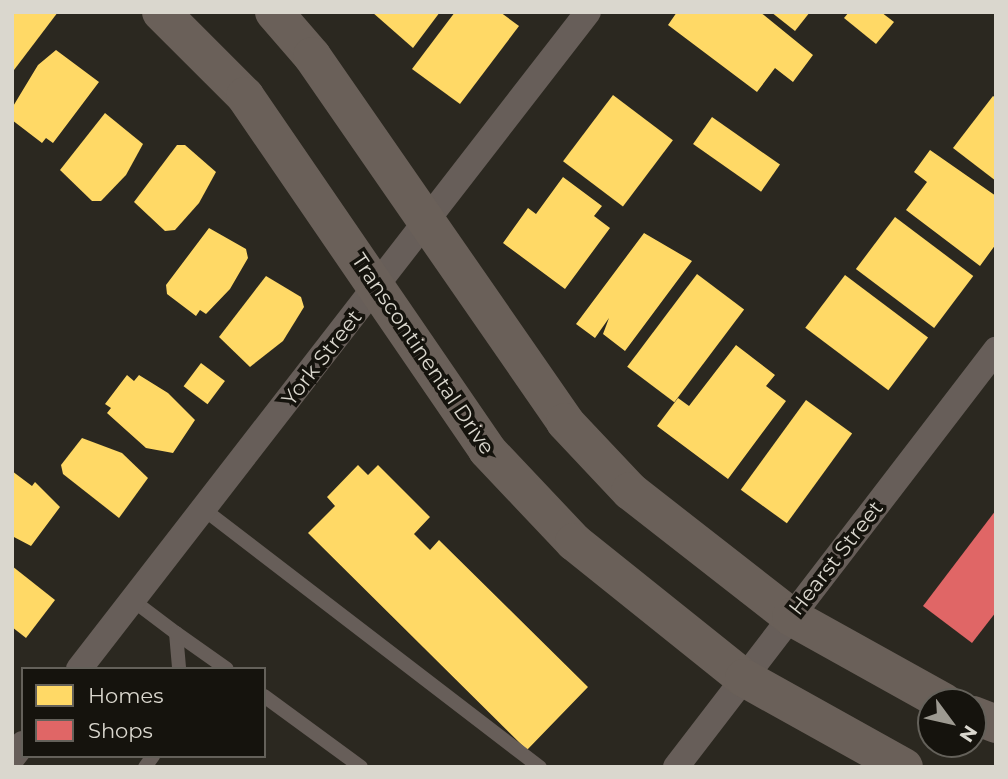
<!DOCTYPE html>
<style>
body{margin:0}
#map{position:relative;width:1008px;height:779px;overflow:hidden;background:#2b2820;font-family:Montserrat,sans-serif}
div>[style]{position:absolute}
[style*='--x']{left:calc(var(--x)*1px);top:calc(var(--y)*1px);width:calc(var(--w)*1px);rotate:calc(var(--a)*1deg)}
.homes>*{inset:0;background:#ffd966;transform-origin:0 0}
.shops>*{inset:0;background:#e06666}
.lane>*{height:14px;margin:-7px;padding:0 7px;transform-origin:7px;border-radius:7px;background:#675e59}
.street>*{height:26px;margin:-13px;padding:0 13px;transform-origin:13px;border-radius:13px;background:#675e59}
.secondary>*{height:38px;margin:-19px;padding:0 19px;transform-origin:19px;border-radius:19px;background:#6a6059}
span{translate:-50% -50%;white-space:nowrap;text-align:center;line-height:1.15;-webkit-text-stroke:7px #15130d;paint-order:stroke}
.street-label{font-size:21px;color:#dad7ce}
.frame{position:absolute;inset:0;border:14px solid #dad7ce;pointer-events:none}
.legend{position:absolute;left:21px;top:667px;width:245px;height:91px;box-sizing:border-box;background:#15130d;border:2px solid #64615a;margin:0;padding:9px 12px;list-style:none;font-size:21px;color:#dad7ce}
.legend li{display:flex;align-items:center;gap:14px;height:35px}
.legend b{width:35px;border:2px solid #64615a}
.north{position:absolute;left:917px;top:688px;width:70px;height:70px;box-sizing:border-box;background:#15130d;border:2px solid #64615a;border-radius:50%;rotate:123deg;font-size:19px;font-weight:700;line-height:28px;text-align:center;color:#dad7ce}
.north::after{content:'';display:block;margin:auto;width:24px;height:32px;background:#9d9a91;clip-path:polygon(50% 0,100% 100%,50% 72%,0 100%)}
</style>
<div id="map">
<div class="homes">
<div style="clip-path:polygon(12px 12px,58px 12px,14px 70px,12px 68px)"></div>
<div style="clip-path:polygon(372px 12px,440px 12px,413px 48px)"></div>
<div style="clip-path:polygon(455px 12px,500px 12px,519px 26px,460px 104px,412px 69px)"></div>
<div style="clip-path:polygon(677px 12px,760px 12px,813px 55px,793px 82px,775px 68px,757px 92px,668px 25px)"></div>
<div style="clip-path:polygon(771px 12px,810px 12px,795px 31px)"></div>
<div style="clip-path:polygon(849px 12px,881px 12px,894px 22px,876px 44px,844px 18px)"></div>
<div style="clip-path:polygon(56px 50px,99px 82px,53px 143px,46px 138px,42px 143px,12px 120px,12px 108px,38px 65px)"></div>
<div style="left:613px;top:95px;width:75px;height:83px;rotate:37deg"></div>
<div style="clip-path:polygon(993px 96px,996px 98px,996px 181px,953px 148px)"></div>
<div style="clip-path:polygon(105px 113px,143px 144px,126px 175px,101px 201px,92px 201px,60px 170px)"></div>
<div style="left:712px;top:117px;width:83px;height:33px;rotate:35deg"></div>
<div style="clip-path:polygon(177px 145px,185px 145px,216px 172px,199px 203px,175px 230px,165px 231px,134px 202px)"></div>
<div style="clip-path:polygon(930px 150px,996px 196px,996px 244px,980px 266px,906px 210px,927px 182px,914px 172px)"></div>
<div style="clip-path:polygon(563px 177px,602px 206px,594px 216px,610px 228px,565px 289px,503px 243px,528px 208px,536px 214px)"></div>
<div style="left:895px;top:217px;width:98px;height:65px;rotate:37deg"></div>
<div style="clip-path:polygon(209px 228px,246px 249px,248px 258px,230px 289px,206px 314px,200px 310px,196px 316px,167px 294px,166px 285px)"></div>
<div style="clip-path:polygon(644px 233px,692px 261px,625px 351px,603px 334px,609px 318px,595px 338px,576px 324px)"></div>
<div style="left:697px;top:274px;width:59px;height:116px;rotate:37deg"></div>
<div style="left:845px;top:275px;width:104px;height:66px;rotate:37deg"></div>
<div style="clip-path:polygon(266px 276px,301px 297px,304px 307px,283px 341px,250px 367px,219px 337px)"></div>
<div style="clip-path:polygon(736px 345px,775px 375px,766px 386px,786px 401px,728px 479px,657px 426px,678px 398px,689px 406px)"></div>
<div style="left:201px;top:363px;width:30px;height:29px;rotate:37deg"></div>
<div style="clip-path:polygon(127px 375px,134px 381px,139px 375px,168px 393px,195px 420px,173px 453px,146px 448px,107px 413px,111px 408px,105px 404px)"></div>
<div style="left:806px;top:400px;width:57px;height:111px;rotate:36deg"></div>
<div style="clip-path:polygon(82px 438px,122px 453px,148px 478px,119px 518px,63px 474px,61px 465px)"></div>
<div style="clip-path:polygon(358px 465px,368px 475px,378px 465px,430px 517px,414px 534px,430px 550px,439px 540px,588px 687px,527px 750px,308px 533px,335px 506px,327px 497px)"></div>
<div style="clip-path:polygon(12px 471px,32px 486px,35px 482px,60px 507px,31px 546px,12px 536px)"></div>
<div style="clip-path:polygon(12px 566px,55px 600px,26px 638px,12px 627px)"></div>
</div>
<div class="shops">
<div style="clip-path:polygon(996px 510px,996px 612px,972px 643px,923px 606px)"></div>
</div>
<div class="lane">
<div style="--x:202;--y:508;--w:426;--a:37.5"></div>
<div style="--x:131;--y:599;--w:56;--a:37.1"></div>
<div style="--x:176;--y:633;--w:36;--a:85"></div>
<div style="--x:176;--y:633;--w:62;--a:35.2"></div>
<div style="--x:264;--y:696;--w:120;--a:36.2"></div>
<div style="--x:145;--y:767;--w:14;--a:-54"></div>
</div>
<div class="street">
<div style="--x:79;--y:669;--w:831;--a:-52.23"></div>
<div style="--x:12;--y:758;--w:18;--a:-52"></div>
<div style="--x:676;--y:767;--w:526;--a:-52.5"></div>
</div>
<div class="secondary">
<div style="--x:161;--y:12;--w:119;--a:45"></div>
<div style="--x:245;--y:96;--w:429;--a:55.6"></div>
<div style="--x:487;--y:450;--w:127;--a:46.6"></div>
<div style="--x:574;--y:542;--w:218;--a:38.7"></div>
<div style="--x:744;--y:678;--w:183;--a:29.1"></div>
<div style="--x:274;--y:12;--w:58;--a:49.2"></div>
<div style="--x:312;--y:56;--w:445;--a:55.3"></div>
<div style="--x:565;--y:422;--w:95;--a:46.7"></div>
<div style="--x:630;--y:491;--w:204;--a:38"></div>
<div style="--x:791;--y:617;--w:175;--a:29.1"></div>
<div style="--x:973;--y:715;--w:25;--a:21"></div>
</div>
<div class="street-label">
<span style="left:423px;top:354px;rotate:56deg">Transcontinental Drive</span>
<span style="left:322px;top:358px;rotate:-52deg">York Street</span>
<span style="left:836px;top:558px;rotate:-52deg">Hearst Street</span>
</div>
<div class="frame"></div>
<ul class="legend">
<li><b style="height:19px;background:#ffd966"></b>Homes</li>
<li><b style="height:19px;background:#e06666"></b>Shops</li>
</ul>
<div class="north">N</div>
</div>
